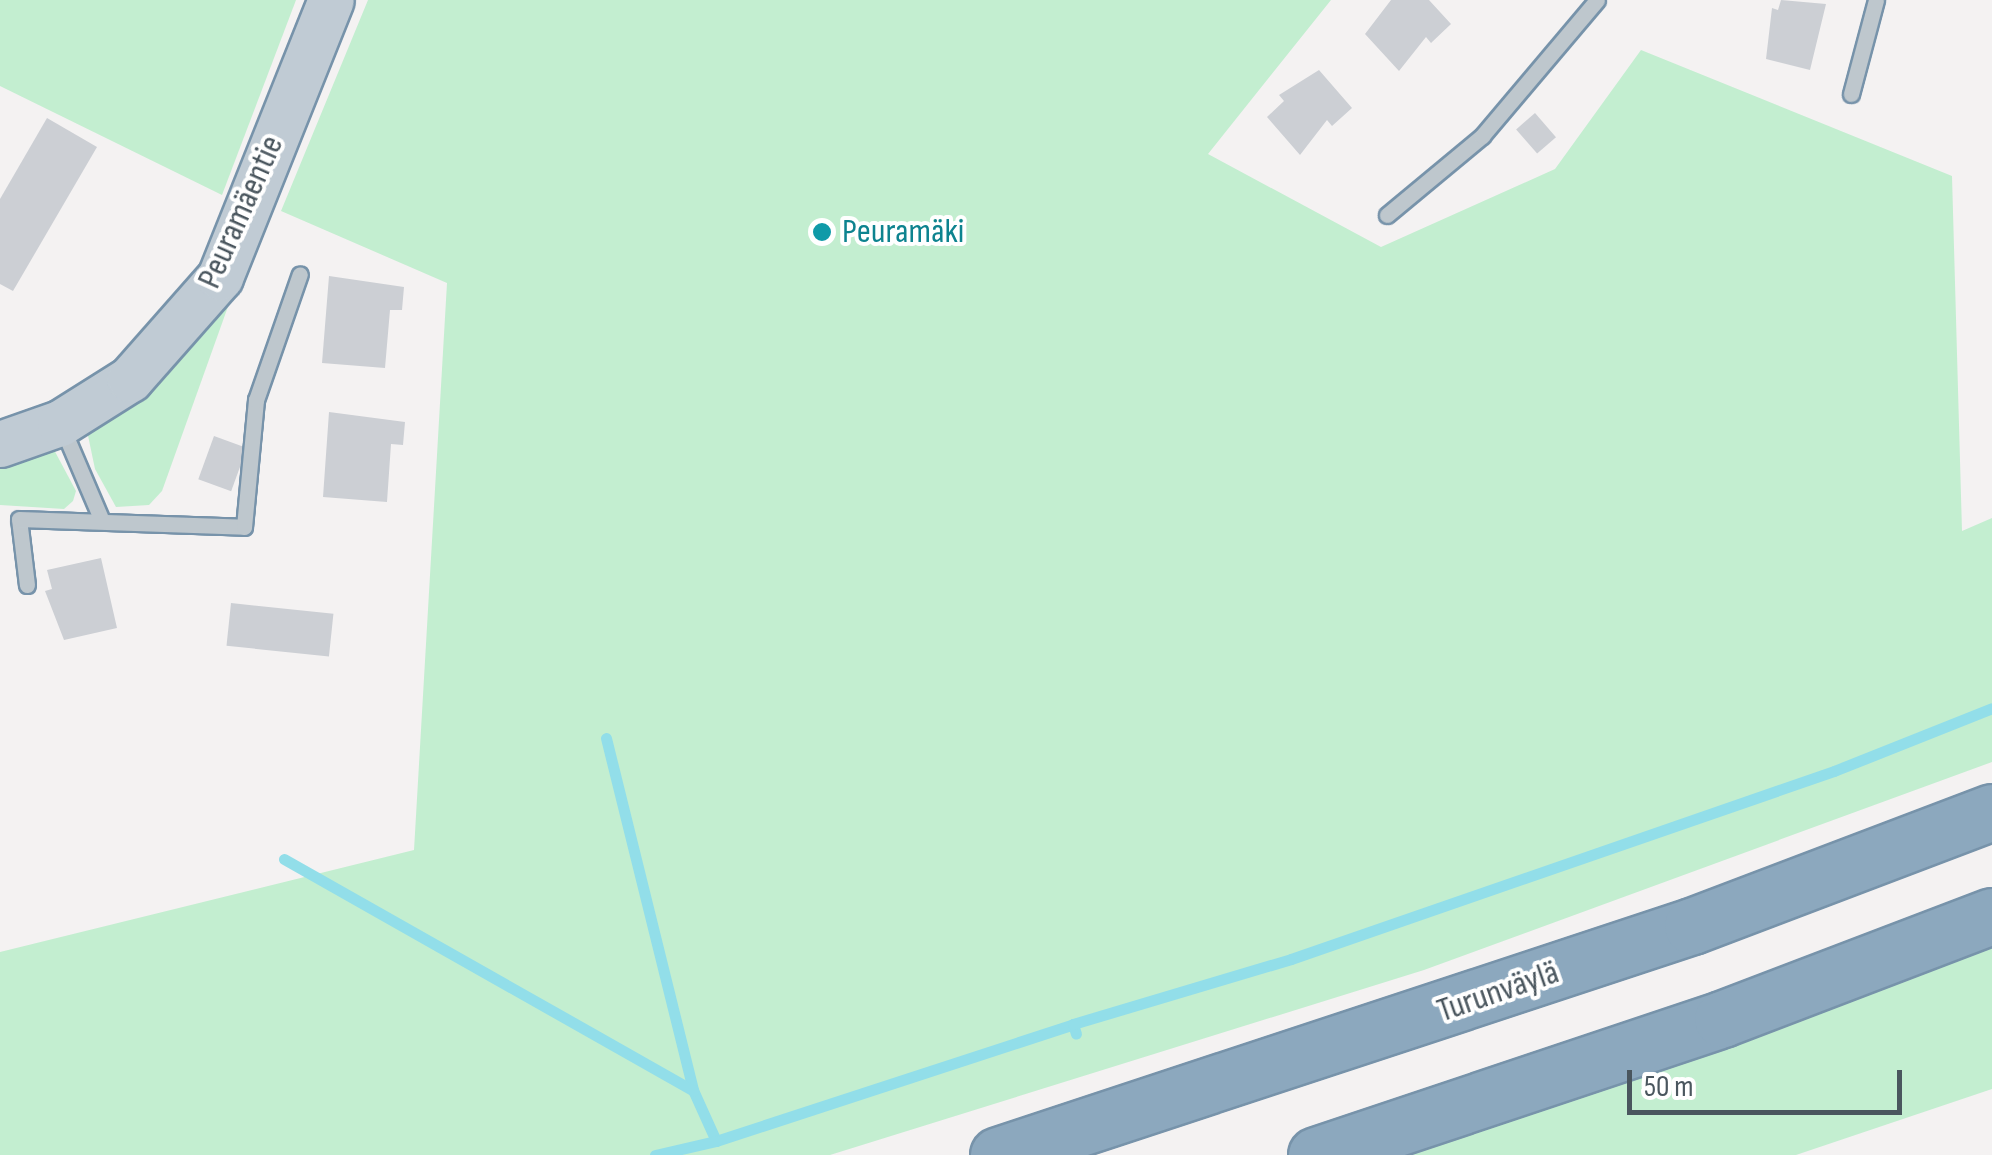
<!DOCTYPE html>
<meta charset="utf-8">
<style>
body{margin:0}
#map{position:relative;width:1992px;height:1155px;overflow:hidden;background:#f4f2f2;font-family:"Sofia Sans Condensed",sans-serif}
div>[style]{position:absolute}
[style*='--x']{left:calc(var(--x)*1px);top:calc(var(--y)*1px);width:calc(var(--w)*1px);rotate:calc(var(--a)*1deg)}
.green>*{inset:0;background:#c3eed0}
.stream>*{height:11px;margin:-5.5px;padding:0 5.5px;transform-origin:5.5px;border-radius:5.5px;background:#92dee9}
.building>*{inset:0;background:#cccfd4;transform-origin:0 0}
.roads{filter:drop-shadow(2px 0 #7793aa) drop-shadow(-2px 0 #7793aa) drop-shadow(0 2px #7793aa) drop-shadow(0 -2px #7793aa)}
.lane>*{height:15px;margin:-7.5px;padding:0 7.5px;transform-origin:7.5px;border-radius:7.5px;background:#bec7cd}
.secondary>*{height:45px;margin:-22.5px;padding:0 22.5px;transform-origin:22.5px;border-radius:22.5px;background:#c0cbd4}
.highway>*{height:55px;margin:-27.5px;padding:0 27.5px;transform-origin:27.5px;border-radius:27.5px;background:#8ca8be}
.dots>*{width:28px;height:28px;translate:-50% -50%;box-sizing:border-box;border:5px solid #fff;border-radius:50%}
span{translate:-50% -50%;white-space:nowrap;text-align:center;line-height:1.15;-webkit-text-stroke:8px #fff;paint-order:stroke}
.street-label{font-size:35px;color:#4a565e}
.culture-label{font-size:35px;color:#0d838f}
.left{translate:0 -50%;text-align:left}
.scale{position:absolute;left:1627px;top:1070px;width:275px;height:45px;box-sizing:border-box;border:5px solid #4a565e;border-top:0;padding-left:12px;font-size:30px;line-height:35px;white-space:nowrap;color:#4a565e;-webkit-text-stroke:8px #fff;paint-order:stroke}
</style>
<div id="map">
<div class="green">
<div style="clip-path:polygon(0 0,296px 0,222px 195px,0 86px)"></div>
<div style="clip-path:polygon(368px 0,1331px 0,1208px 154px,1381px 247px,1555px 169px,1641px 50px,1952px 176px,1962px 531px,1992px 518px,1992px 762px,1424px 970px,830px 1155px,0 1155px,0 952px,414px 850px,447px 283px,281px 211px)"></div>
<div style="clip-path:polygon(235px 287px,162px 491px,149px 505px,116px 507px,95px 469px,86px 426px)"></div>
<div style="clip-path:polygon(52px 446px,76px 491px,73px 501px,64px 509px,0 505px,0 469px)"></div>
<div style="clip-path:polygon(1992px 942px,1992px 1089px,1796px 1155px,1393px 1155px)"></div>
</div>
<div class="stream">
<div style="--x:606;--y:738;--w:363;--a:76.1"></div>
<div style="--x:693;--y:1090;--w:56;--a:65.7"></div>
<div style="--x:716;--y:1141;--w:376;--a:-18.1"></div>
<div style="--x:1073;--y:1024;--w:10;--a:73"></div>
<div style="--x:284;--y:859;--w:470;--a:29.5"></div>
<div style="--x:1073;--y:1024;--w:227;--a:-16.6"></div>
<div style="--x:1291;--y:959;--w:575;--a:-19.1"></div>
<div style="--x:1834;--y:771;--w:170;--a:-21.7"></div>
<div style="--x:655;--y:1155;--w:63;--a:-12.9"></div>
</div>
<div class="building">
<div style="clip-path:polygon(1391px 0,1429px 0,1451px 24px,1431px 43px,1426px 37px,1399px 71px,1365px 34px)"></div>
<div style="clip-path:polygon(1781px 0,1826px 4px,1810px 70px,1766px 59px,1772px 8px,1778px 10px)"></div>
<div style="clip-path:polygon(1319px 70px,1352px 108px,1332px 126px,1327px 120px,1300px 155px,1267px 117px,1284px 101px,1279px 95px)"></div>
<div style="left:1535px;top:113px;width:32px;height:25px;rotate:49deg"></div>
<div style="clip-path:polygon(47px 118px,97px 147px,13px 291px,0 284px,0 199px)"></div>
<div style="clip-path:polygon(329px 276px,404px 287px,402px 310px,390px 310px,385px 368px,322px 363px)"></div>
<div style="clip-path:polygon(329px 412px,405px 422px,403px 445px,391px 444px,387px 502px,323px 497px)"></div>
<div style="left:214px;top:436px;width:35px;height:46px;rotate:20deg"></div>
<div style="clip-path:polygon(101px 558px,117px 628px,64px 640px,45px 591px,52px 589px,47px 570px)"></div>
<div style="left:231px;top:603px;width:103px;height:43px;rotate:6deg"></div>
</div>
<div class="roads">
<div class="lane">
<div style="--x:1851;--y:94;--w:97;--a:-75.1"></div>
<div style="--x:1387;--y:215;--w:124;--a:-39.7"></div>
<div style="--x:1482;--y:136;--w:178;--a:-49.8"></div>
<div style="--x:62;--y:427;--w:102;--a:66.9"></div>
<div style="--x:27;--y:585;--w:66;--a:-96.9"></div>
<div style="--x:19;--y:519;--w:225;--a:2"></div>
<div style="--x:244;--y:527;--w:128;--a:-84.6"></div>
<div style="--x:256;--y:400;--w:133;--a:-70.8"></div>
</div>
<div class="secondary">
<div style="--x:0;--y:444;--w:64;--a:-19.3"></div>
<div style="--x:60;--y:423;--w:83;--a:-32.2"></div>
<div style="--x:130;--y:379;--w:136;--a:-48.6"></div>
<div style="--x:220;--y:277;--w:298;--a:-68.2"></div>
</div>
<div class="highway">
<div style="--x:998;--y:1155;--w:731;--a:-18.26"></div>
<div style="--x:1692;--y:926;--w:321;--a:-20.8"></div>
<div style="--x:1316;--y:1155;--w:428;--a:-18.5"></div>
<div style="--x:1722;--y:1019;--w:289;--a:-20.9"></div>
</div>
</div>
<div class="dots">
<div style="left:822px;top:232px;background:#0f9aa8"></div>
</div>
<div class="street-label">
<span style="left:241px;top:212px;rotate:-66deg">Peuramäentie</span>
<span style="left:1498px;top:992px;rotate:-19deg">Turunväylä</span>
</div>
<div class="culture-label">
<span class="left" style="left:842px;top:232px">Peuramäki</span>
</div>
<div class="scale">50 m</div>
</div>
